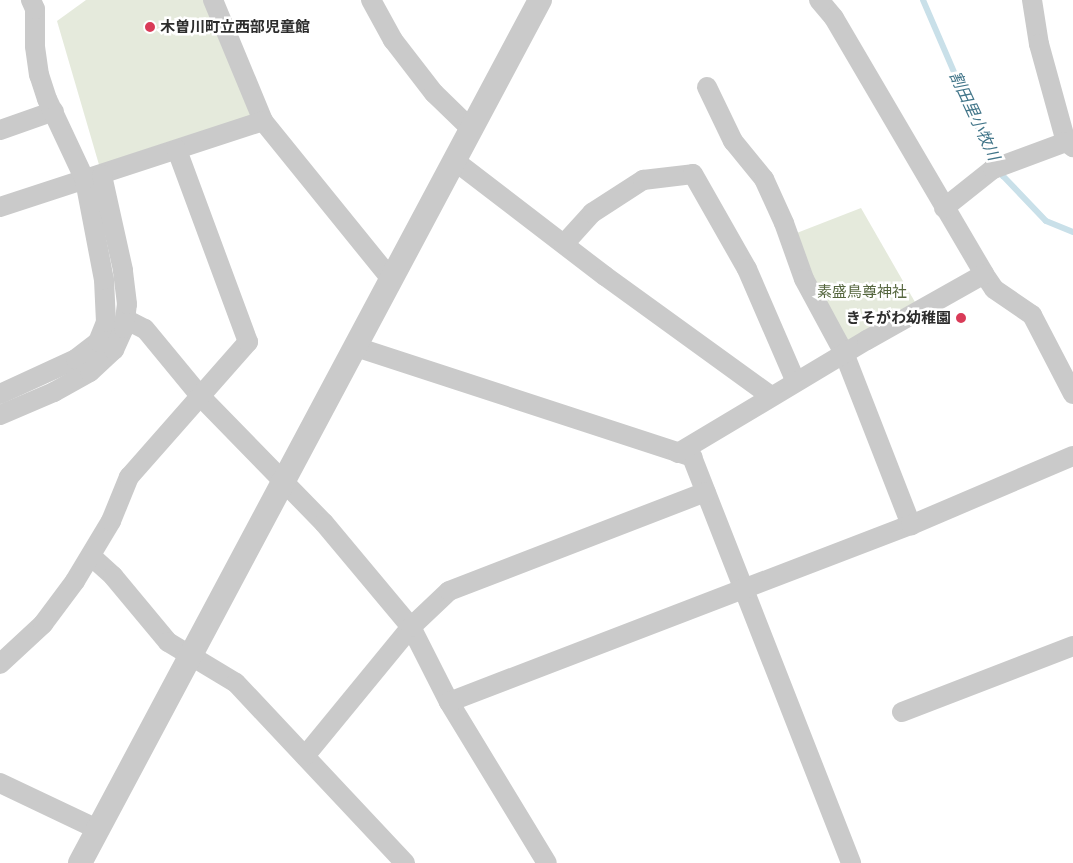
<!DOCTYPE html>
<meta charset="utf-8">
<style>
body{margin:0}
#map{position:relative;width:1073px;height:863px;overflow:hidden;background:#fff;font-family:"Public Sans","Noto Sans JP",sans-serif}
div>[style]{position:absolute}
[style*='--x']{left:calc(var(--x)*1px);top:calc(var(--y)*1px);width:calc(var(--w)*1px);rotate:calc(var(--a)*1deg)}
.green>*{inset:0;background:#e5eadc}
.stream>*{height:6px;margin:-3px;padding:0 3px;transform-origin:3px;border-radius:3px;background:#c9e0e9}
.minor>*{height:20px;margin:-10px;padding:0 10px;transform-origin:10px;border-radius:10px;background:#cacaca}
.tertiary>*{height:24px;margin:-12px;padding:0 12px;transform-origin:12px;border-radius:12px;background:#cacaca}
.dots>*{width:14px;height:14px;translate:-50% -50%;box-sizing:border-box;border:2px solid #fff;border-radius:50%}
span{translate:-50% -50%;white-space:nowrap;text-align:center;line-height:1.15;-webkit-text-stroke:5px #fff;paint-order:stroke}
.poi-label{font-size:15px;color:#2d2d2d;font-weight:700}
.left{translate:0 -50%;text-align:left}
.right{translate:-100% -50%;text-align:right}
.park-label{font-size:15px;color:#55663e}
.water-label{font-size:16px;color:#417589;font-style:italic}
</style>
<div id="map">
<div class="green">
<div style="clip-path:polygon(86px 0,213px 0,263px 121px,102px 175px,57px 21px)"></div>
<div style="clip-path:polygon(861px 208px,919px 309px,844px 353px,789px 236px)"></div>
</div>
<div class="stream">
<div style="--x:923;--y:0;--w:167;--a:66.7"></div>
<div style="--x:989;--y:153;--w:27;--a:59"></div>
<div style="--x:1003;--y:176;--w:62;--a:46.3"></div>
<div style="--x:1046;--y:221;--w:29;--a:22"></div>
</div>
<div class="minor">
<div style="--x:213;--y:0;--w:131;--a:67.5"></div>
<div style="--x:263;--y:121;--w:203;--a:51"></div>
<div style="--x:371;--y:0;--w:46;--a:61.2"></div>
<div style="--x:393;--y:40;--w:67;--a:52.3"></div>
<div style="--x:434;--y:93;--w:53;--a:44.2"></div>
<div style="--x:819;--y:0;--w:23;--a:50"></div>
<div style="--x:834;--y:18;--w:297;--a:59.6"></div>
<div style="--x:984;--y:274;--w:18;--a:56"></div>
<div style="--x:994;--y:289;--w:46;--a:34.4"></div>
<div style="--x:1032;--y:315;--w:89;--a:62.6"></div>
<div style="--x:1032;--y:0;--w:45;--a:81"></div>
<div style="--x:1039;--y:44;--w:102;--a:74.6"></div>
<div style="--x:1066;--y:142;--w:9;--a:36"></div>
<div style="--x:707;--y:87;--w:60;--a:64.3"></div>
<div style="--x:733;--y:141;--w:49;--a:50.8"></div>
<div style="--x:764;--y:179;--w:48;--a:65.6"></div>
<div style="--x:784;--y:223;--w:59;--a:70.3"></div>
<div style="--x:804;--y:279;--w:84;--a:61.6"></div>
<div style="--x:844;--y:353;--w:185;--a:68.7"></div>
<div style="--x:0;--y:130;--w:57;--a:-19.4"></div>
<div style="--x:455;--y:161;--w:189;--a:37.5"></div>
<div style="--x:605;--y:276;--w:205;--a:35.9"></div>
<div style="--x:0;--y:207;--w:277;--a:-18.1"></div>
<div style="--x:944;--y:208;--w:63;--a:-38.5"></div>
<div style="--x:993;--y:169;--w:78;--a:-20.3"></div>
<div style="--x:564;--y:244;--w:42;--a:-47.9"></div>
<div style="--x:592;--y:213;--w:61;--a:-32.9"></div>
<div style="--x:643;--y:180;--w:50;--a:-6.8"></div>
<div style="--x:693;--y:174;--w:109;--a:60.4"></div>
<div style="--x:747;--y:269;--w:123;--a:66.6"></div>
<div style="--x:125;--y:319;--w:22;--a:27"></div>
<div style="--x:145;--y:329;--w:88;--a:50.5"></div>
<div style="--x:201;--y:397;--w:176;--a:45.7"></div>
<div style="--x:324;--y:523;--w:136;--a:50.1"></div>
<div style="--x:411;--y:627;--w:84;--a:63.1"></div>
<div style="--x:449;--y:702;--w:188;--a:58.7"></div>
<div style="--x:356;--y:347;--w:354;--a:18.1"></div>
<div style="--x:692;--y:457;--w:436;--a:68.6"></div>
<div style="--x:0;--y:394;--w:84;--a:-24.7"></div>
<div style="--x:76;--y:359;--w:28;--a:-38"></div>
<div style="--x:98;--y:342;--w:22;--a:-68"></div>
<div style="--x:106;--y:322;--w:42;--a:-92.7"></div>
<div style="--x:104;--y:280;--w:102;--a:-100.8"></div>
<div style="--x:85;--y:180;--w:89;--a:-115.1"></div>
<div style="--x:47;--y:99;--w:25;--a:-108"></div>
<div style="--x:39;--y:75;--w:29;--a:-98"></div>
<div style="--x:35;--y:46;--w:37;--a:-90"></div>
<div style="--x:35;--y:9;--w:10;--a:-114"></div>
<div style="--x:0;--y:415;--w:59;--a:-23.1"></div>
<div style="--x:54;--y:392;--w:41;--a:-29.1"></div>
<div style="--x:90;--y:372;--w:33;--a:-43"></div>
<div style="--x:114;--y:350;--w:24;--a:-66"></div>
<div style="--x:124;--y:328;--w:24;--a:-83"></div>
<div style="--x:127;--y:304;--w:34;--a:-97"></div>
<div style="--x:123;--y:270;--w:97;--a:-102.5"></div>
<div style="--x:678;--y:453;--w:220;--a:-30.9"></div>
<div style="--x:867;--y:340;--w:134;--a:-29.4"></div>
<div style="--x:91;--y:556;--w:30;--a:42"></div>
<div style="--x:113;--y:576;--w:86;--a:50.2"></div>
<div style="--x:168;--y:642;--w:79;--a:31.1"></div>
<div style="--x:236;--y:683;--w:247;--a:46.8"></div>
<div style="--x:0;--y:664;--w:59;--a:-42.9"></div>
<div style="--x:43;--y:624;--w:54;--a:-53.3"></div>
<div style="--x:75;--y:581;--w:70;--a:-59"></div>
<div style="--x:111;--y:521;--w:48;--a:-67.8"></div>
<div style="--x:129;--y:477;--w:180;--a:-48.6"></div>
<div style="--x:248;--y:342;--w:205;--a:-110.3"></div>
<div style="--x:449;--y:702;--w:495;--a:-21"></div>
<div style="--x:911;--y:525;--w:176;--a:-23.1"></div>
<div style="--x:902;--y:712;--w:183;--a:-21.1"></div>
<div style="--x:305;--y:756;--w:167;--a:-50.6"></div>
<div style="--x:411;--y:627;--w:52;--a:-43.5"></div>
<div style="--x:449;--y:591;--w:275;--a:-21.1"></div>
<div style="--x:0;--y:783;--w:107;--a:25.4"></div>
</div>
<div class="tertiary">
<div style="--x:80;--y:863;--w:978;--a:-61.94"></div>
</div>
<div class="dots">
<div style="left:150px;top:27px;background:#d93b58"></div>
<div style="left:961px;top:318px;background:#d93b58"></div>
</div>
<div class="poi-label">
<span class="left" style="left:160px;top:27px">木曽川町立西部児童館</span>
<span class="right" style="left:951px;top:318px">きそがわ幼稚園</span>
</div>
<div class="park-label">
<span style="left:862px;top:292px">素盛鳥尊神社</span>
</div>
<div class="water-label">
<span style="left:974px;top:116px;rotate:65deg">割田里小牧川</span>
</div>
</div>
